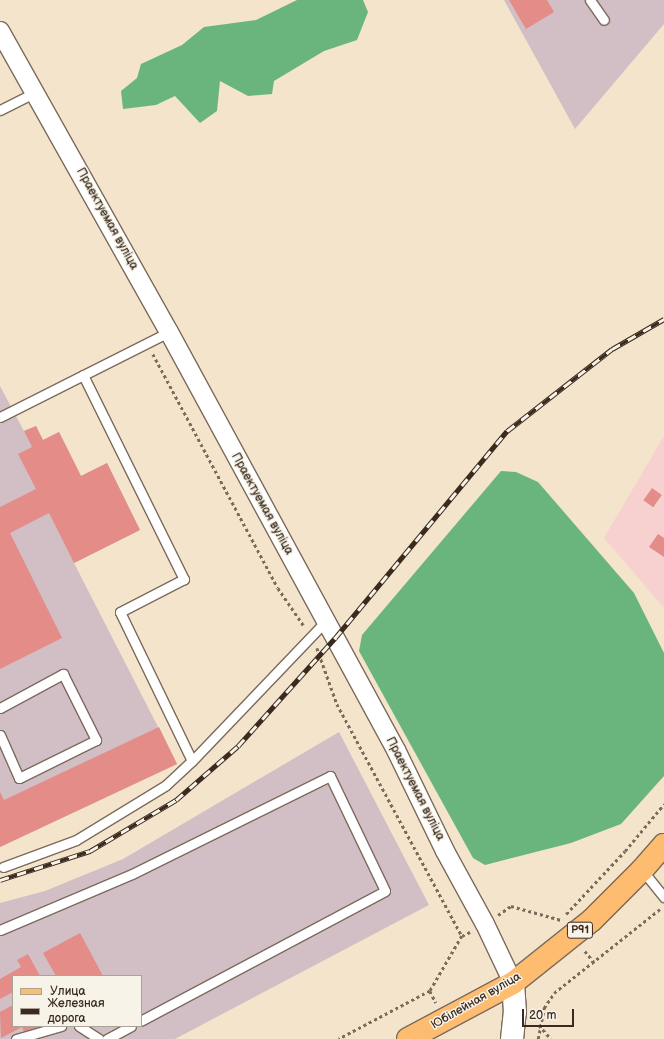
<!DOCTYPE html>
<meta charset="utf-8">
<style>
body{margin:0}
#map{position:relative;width:664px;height:1039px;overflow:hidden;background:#f4e4cc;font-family:"Balsamiq Sans",sans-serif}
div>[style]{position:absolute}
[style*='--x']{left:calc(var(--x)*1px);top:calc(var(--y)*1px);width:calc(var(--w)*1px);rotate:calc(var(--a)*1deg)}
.built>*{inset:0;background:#f7d0d0}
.industrial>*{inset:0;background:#d2bec5}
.forest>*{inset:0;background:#6ab57d}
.building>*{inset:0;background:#e38c88;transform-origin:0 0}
.path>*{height:2.5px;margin-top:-1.25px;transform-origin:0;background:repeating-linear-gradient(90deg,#7c6b5b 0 3px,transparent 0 6px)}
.roads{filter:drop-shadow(1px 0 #7c6b5b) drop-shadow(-1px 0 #7c6b5b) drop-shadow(0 1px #7c6b5b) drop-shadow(0 -1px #7c6b5b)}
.service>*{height:9px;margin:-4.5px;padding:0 4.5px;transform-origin:4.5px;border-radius:4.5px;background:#fff}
.minor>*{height:18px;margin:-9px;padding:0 9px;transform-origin:9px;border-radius:9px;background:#fff}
.tertiary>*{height:22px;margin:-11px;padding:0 11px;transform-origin:11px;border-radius:11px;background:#fff}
.primary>*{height:22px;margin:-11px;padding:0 11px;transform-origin:11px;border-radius:11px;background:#fdbc70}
.rail>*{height:4.5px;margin-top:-2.25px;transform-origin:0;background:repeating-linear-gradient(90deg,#f7f3e8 0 9px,#3b2a1e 0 18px);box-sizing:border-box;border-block:1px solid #3b2a1e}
span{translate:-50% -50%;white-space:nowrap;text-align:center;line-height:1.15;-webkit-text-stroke:3px #f7f3e8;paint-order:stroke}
.shield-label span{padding:1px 3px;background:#f7f3e8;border:1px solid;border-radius:3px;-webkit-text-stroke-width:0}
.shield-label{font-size:11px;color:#3b2a1e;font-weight:700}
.street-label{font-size:12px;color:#3b2a1e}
.legend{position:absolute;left:12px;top:975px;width:130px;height:52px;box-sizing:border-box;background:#f7f3e8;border:1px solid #aca397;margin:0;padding:5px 7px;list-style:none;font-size:12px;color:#3b2a1e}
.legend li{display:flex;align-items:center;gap:8px;height:20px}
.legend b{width:20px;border:1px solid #aca397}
.scale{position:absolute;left:522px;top:1009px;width:52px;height:18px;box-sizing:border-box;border:2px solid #3b2a1e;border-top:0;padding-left:5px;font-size:12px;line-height:14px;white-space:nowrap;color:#3b2a1e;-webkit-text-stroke:3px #f7f3e8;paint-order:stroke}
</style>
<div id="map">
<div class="built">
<div style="clip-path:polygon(664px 436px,664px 608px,604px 538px)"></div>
</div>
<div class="industrial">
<div style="clip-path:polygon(504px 0,664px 0,664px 24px,575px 129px)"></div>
<div style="clip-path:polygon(0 386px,24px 431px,36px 426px,43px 440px,59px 432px,81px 476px,107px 463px,140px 530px,74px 563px,177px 764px,0 847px)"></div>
<div style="clip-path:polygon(evenodd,339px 732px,429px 905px,175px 1039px,0 1039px,0 903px,45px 891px,123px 859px,339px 732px,13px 976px,141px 976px,141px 1026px,13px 1026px,13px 976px)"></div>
</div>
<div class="forest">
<div style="clip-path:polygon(297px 0,363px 0,368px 12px,357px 40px,324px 51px,274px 81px,272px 94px,248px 96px,220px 81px,217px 111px,200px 123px,175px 96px,156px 105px,123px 109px,121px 91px,137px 78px,141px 64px,182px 45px,204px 27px,256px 20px)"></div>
<div style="clip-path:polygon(501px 471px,516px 472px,538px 482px,634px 593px,664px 653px,664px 776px,621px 824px,571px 843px,485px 865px,473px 858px,359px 651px,362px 635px)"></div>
</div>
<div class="building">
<div style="clip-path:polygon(509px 0,547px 0,554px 12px,526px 29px)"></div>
<div style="clip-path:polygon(36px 426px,43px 440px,59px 432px,81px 476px,107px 463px,140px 530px,74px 563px,49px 513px,10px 533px,62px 638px,0 669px,0 507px,36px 489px,18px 454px,32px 447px,24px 431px)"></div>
<div style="left:652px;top:488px;width:12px;height:15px;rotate:35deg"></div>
<div style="clip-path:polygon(658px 534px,664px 538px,664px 557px,649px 547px)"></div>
<div style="clip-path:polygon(159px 727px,177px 764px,0 847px,0 792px,4px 800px)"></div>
<div style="clip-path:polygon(80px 933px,103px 976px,56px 976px,43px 953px)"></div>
<div style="clip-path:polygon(28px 954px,40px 976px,13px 976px,13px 992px,0 999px,0 979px,21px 967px,17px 960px)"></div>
<div style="clip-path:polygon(13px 1005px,13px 1026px,40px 1026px,25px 1034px,22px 1027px,1px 1038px,0 1012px)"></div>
</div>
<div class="path">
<div style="--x:153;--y:354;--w:265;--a:61.9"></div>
<div style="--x:278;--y:588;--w:46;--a:55.6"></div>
<div style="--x:317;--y:648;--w:59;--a:70.3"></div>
<div style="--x:337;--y:704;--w:264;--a:61.7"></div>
<div style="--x:462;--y:936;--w:64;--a:120.2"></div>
<div style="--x:430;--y:991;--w:103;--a:152.2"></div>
<div style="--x:566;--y:914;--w:86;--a:-46.9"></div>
<div style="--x:625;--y:851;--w:61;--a:-50.3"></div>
<div style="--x:498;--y:915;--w:16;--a:-35"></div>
<div style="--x:511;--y:906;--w:52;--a:15.6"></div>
<div style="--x:462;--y:936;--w:9;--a:-27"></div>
<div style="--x:585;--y:951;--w:14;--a:51"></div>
<div style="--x:430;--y:991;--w:13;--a:63"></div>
<div style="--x:539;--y:1025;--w:18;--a:49"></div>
<div style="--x:538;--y:1039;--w:32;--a:-79"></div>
<div style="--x:544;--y:1008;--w:18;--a:-56"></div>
<div style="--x:554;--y:993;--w:135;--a:-38.4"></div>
</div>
<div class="roads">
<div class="service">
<div style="--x:590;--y:0;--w:24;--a:55"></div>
<div style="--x:0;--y:110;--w:40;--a:-26.6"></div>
<div style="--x:83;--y:375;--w:228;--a:63.7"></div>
<div style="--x:184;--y:579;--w:72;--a:152.7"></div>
<div style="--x:120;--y:612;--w:165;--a:64.2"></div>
<div style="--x:0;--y:417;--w:189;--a:-26.7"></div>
<div style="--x:0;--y:708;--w:72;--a:-28.4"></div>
<div style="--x:63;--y:674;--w:74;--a:63.4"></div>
<div style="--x:96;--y:740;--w:86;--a:153.7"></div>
<div style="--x:19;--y:778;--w:47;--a:-113.8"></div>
<div style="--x:3;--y:867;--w:78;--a:-20.3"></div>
<div style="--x:76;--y:840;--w:105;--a:-31.4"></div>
<div style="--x:166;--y:785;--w:35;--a:-43"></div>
<div style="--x:192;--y:761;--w:194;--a:-46.3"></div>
<div style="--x:642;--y:870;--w:35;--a:51"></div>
<div style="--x:0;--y:930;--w:143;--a:-23"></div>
<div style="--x:132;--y:874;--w:221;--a:-26.3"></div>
<div style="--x:330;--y:776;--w:127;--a:64.4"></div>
<div style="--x:385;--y:891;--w:276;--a:152"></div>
<div style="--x:79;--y:1026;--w:24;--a:33"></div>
<div style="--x:16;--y:1039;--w:47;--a:-16.1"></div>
<div style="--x:107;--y:1039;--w:27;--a:-28"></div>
</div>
<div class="minor">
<div style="--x:0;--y:31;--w:345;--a:60.7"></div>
<div style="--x:169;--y:332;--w:476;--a:61.5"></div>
<div style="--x:396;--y:750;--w:112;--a:64.1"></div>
<div style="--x:445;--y:851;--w:83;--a:61.3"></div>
<div style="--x:485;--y:924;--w:65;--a:64.6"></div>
</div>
<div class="tertiary">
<div style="--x:512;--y:1039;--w:27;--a:-84"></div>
<div style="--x:515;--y:1012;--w:29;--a:-94"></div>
</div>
<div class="primary">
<div style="--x:408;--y:1039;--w:119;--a:-28.1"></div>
<div style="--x:513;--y:983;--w:101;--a:-38.6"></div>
<div style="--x:592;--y:920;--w:71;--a:-45"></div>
<div style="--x:642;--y:870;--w:33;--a:-49"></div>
</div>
</div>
<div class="rail">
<div style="--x:0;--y:880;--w:95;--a:-17.9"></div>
<div style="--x:90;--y:851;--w:100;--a:-30.7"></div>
<div style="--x:176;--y:800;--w:82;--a:-41.1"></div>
<div style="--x:238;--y:746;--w:145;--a:-48.1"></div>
<div style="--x:335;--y:638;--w:269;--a:-50.3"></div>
<div style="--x:507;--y:431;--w:133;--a:-38"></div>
<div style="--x:612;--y:349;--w:60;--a:-30"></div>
</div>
<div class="shield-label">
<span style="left:580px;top:930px">Р91</span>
</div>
<div class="street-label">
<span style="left:107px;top:219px;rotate:61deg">Праектуемая вуліца</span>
<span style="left:262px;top:504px;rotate:61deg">Праектуемая вуліца</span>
<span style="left:415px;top:789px;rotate:63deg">Праектуемая вуліца</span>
<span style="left:476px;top:1001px;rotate:-30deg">Юбілейная вуліца</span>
</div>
<ul class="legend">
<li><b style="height:5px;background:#fdbc70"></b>Улица</li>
<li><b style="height:5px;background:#3b2a1e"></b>Железная дорога</li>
</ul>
<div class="scale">20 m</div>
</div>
